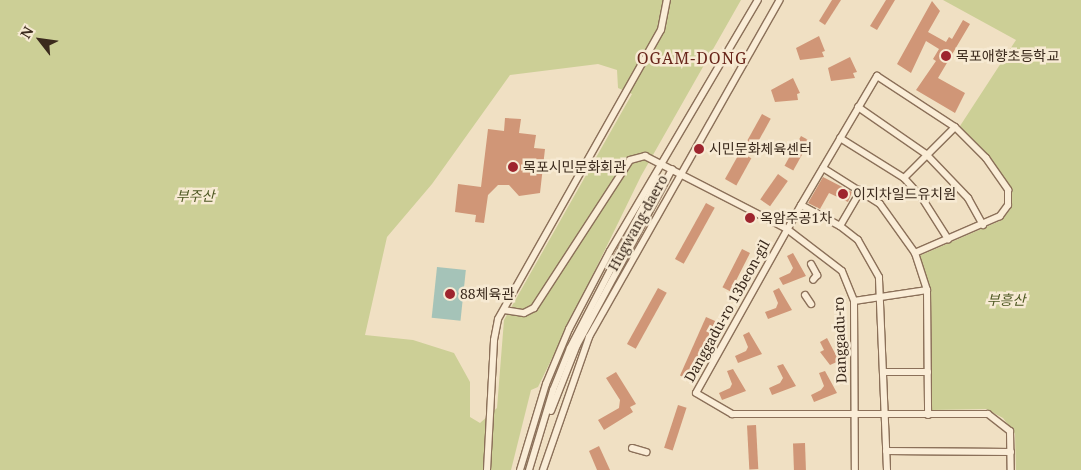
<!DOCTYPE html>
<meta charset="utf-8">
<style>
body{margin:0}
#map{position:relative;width:1081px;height:470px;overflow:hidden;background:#f0e0c3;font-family:"Noto Serif","Noto Sans KR",serif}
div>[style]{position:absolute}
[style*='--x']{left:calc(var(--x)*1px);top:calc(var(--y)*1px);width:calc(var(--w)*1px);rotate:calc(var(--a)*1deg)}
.green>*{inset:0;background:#cccf96}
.water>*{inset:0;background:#a5c3b8;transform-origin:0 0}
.building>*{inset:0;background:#d09677;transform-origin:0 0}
.roads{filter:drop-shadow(1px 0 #8b7059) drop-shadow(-1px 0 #8b7059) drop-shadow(0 1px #8b7059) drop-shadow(0 -1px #8b7059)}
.minor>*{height:6px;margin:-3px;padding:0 3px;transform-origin:3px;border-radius:3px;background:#faedd7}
.dots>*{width:14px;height:14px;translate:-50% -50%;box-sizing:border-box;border:2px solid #f7ead3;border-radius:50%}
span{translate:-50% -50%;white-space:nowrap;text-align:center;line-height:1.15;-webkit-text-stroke:5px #f7ead3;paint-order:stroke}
.poi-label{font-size:14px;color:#3b2a1d}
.left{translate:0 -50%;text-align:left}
.park-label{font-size:14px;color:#4e5823;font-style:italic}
.street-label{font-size:14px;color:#3b2a1d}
.quarter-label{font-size:16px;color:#69261b;letter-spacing:1px}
.north{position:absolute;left:15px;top:15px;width:50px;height:50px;-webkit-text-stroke:4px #f7ead3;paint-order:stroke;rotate:300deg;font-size:14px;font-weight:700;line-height:20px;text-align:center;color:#3b2a1d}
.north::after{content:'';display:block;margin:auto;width:18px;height:22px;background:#3b2a1d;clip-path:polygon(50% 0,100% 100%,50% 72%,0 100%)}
</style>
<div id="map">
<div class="green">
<div style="clip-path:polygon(evenodd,0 0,741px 0,641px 176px,538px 387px,531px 390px,511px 470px,0 470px,0 0,598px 64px,617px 70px,618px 88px,632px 94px,504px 320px,497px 408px,480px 423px,470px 417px,470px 382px,454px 353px,413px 340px,365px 335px,387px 237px,432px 184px,510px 75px,598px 64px)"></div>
<div style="clip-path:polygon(943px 0,1081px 0,1081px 470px,1016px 470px,1015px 434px,1003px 418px,986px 409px,932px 410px,931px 290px,919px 256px,1002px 220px,1012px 207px,1012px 189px,960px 126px,1016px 40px)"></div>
</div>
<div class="water">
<div style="left:437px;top:267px;width:29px;height:51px;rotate:6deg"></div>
</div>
<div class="building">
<div style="clip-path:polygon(832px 0,841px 0,825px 25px,819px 21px)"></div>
<div style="clip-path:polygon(886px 0,895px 0,877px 30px,870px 26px)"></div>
<div style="clip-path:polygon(932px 1px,940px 11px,928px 32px,946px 42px,949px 37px,952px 39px,963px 20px,970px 24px,938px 78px,965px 93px,955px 113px,916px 90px,936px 61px,933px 59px,939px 49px,926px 41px,911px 73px,897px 64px)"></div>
<div style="clip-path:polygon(819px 36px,825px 51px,822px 52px,824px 57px,800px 60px,796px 48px)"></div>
<div style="clip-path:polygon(850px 57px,857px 72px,853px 73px,855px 78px,831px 81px,828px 68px)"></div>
<div style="clip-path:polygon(793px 78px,800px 93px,797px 94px,798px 100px,775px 102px,771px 90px)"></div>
<div style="left:762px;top:114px;width:10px;height:34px;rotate:29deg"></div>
<div style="clip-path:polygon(505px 118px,521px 119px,519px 133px,536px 135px,534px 148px,545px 149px,540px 193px,519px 196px,509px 185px,498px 185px,488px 195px,484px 223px,475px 222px,476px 215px,455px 212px,458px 184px,481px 187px,488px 129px,504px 131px)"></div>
<div style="left:801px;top:136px;width:10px;height:34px;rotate:29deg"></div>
<div style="left:740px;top:152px;width:13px;height:31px;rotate:29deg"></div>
<div style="left:778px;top:174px;width:12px;height:31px;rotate:35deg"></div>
<div style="clip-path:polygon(823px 177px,852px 192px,848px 202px,829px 193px,820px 209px,808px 203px)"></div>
<div style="left:706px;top:203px;width:10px;height:64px;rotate:29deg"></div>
<div style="left:742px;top:249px;width:9px;height:43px;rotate:27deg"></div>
<div style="clip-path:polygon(793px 253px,806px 276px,783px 285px,779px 278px,790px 273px,793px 268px,787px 256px)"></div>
<div style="left:658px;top:288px;width:10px;height:64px;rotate:29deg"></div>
<div style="clip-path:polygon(779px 288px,792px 310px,768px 319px,765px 312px,776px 308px,778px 303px,773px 291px)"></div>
<div style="left:706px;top:317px;width:10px;height:64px;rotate:24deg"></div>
<div style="clip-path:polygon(749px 332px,762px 354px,738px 363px,735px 356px,746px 351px,748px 347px,743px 335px)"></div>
<div style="clip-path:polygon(827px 338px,839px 361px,830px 365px,820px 352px,824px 350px,820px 342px)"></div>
<div style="clip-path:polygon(783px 364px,796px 386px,772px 395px,769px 388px,780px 383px,783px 378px,777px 366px)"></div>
<div style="clip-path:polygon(733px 369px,746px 391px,722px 400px,719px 393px,730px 388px,732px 384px,727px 371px)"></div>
<div style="clip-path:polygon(825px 371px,837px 393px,814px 402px,811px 395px,821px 390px,824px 386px,819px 373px)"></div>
<div style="clip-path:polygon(616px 372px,636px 404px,630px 407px,633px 412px,604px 430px,598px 420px,619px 408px,620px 400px,606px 378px)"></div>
<div style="left:678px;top:405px;width:9px;height:45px;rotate:18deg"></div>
<div style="left:756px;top:425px;width:44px;height:9px;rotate:87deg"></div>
<div style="left:805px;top:443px;width:27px;height:12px;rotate:88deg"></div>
<div style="clip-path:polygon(599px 446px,610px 470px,597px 470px,589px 451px)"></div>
</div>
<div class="roads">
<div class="minor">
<div style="--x:858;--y:107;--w:83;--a:34.7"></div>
<div style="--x:926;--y:154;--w:61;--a:46.3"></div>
<div style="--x:968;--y:198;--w:31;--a:61"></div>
<div style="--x:840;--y:138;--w:75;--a:32"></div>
<div style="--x:904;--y:178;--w:72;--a:-45"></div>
<div style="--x:823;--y:168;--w:67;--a:32.3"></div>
<div style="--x:880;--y:204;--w:60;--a:54.5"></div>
<div style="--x:904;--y:178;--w:27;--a:48"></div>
<div style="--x:922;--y:198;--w:49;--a:57.6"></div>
<div style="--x:801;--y:205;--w:215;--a:119.2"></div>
<div style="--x:696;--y:393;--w:42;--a:30.3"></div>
<div style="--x:732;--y:414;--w:256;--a:0"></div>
<div style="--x:988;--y:414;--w:28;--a:38"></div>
<div style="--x:1010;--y:431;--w:39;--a:89"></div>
<div style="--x:840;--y:226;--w:42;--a:-59.7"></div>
<div style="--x:811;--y:264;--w:13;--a:61"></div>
<div style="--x:817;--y:275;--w:6;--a:129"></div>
<div style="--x:805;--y:295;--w:11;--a:56"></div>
<div style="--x:854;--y:301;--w:74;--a:-8.6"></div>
<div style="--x:927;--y:290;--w:125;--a:89.5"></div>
<div style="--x:504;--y:310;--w:20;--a:9"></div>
<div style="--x:524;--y:313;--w:11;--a:-27"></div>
<div style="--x:534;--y:308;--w:176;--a:-57"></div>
<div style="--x:630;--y:160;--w:16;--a:-15"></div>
<div style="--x:645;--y:156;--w:160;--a:27.2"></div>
<div style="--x:787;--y:229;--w:69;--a:37.4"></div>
<div style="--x:842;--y:271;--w:32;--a:68"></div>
<div style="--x:854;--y:301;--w:169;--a:89.7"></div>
<div style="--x:885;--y:372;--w:43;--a:0"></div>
<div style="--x:551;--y:411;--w:71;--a:-68.5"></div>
<div style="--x:577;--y:345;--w:200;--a:-61.6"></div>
<div style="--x:632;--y:448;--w:15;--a:16"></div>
<div style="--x:886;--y:451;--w:125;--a:0.5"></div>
<div style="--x:487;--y:470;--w:130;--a:-86.9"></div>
<div style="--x:494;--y:340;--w:21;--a:-79"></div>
<div style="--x:498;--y:319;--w:332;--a:-60.6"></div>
<div style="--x:661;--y:30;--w:31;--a:-79"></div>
<div style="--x:520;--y:470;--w:90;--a:-73.2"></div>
<div style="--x:546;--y:384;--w:60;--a:-67.3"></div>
<div style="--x:569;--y:329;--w:88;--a:-62.3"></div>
<div style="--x:610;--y:251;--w:291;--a:-59.5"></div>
<div style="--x:529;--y:470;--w:84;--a:-73.3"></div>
<div style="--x:553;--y:390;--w:45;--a:-68"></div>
<div style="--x:570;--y:348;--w:191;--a:-62.6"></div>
<div style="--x:543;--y:470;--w:141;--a:-70.9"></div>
<div style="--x:589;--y:337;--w:387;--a:-60.5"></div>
<div style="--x:887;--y:470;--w:193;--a:-92.4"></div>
<div style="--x:879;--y:277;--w:43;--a:-119.6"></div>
<div style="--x:858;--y:240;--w:23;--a:-142"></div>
<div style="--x:840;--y:226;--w:44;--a:-151.7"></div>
<div style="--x:801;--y:205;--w:150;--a:-59.5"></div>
<div style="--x:877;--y:76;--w:93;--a:33.2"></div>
<div style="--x:955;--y:127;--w:44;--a:45"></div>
<div style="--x:986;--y:158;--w:39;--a:55"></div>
<div style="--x:1008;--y:190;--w:15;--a:90"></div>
<div style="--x:1008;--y:205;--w:14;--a:126"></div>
<div style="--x:1000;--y:216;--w:93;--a:156.5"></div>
<div style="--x:915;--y:253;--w:39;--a:72"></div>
</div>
</div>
<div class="dots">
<div style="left:946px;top:56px;background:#9e252e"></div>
<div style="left:699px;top:149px;background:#9e252e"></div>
<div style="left:513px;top:167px;background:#9e252e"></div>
<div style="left:843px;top:194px;background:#9e252e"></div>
<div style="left:750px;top:218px;background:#9e252e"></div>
<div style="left:450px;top:294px;background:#9e252e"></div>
</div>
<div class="poi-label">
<span class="left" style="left:956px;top:56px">목포애향초등학교</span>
<span class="left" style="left:709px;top:149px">시민문화체육센터</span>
<span class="left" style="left:523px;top:167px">목포시민문화회관</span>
<span class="left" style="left:853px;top:194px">이지차일드유치원</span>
<span class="left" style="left:760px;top:218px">옥암주공1차</span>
<span class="left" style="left:460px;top:294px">88체육관</span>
</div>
<div class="park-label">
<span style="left:195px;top:196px">부주산</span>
<span style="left:1006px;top:300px">부흥산</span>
</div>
<div class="street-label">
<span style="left:638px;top:223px;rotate:-61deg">Hugwang-daero</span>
<span style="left:727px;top:311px;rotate:-61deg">Danggadu-ro 13beon-gil</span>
<span style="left:840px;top:340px;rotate:-92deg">Danggadu-ro</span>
</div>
<div class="quarter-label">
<span style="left:692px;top:58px">OGAM-DONG</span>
</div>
<div class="north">N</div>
</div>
